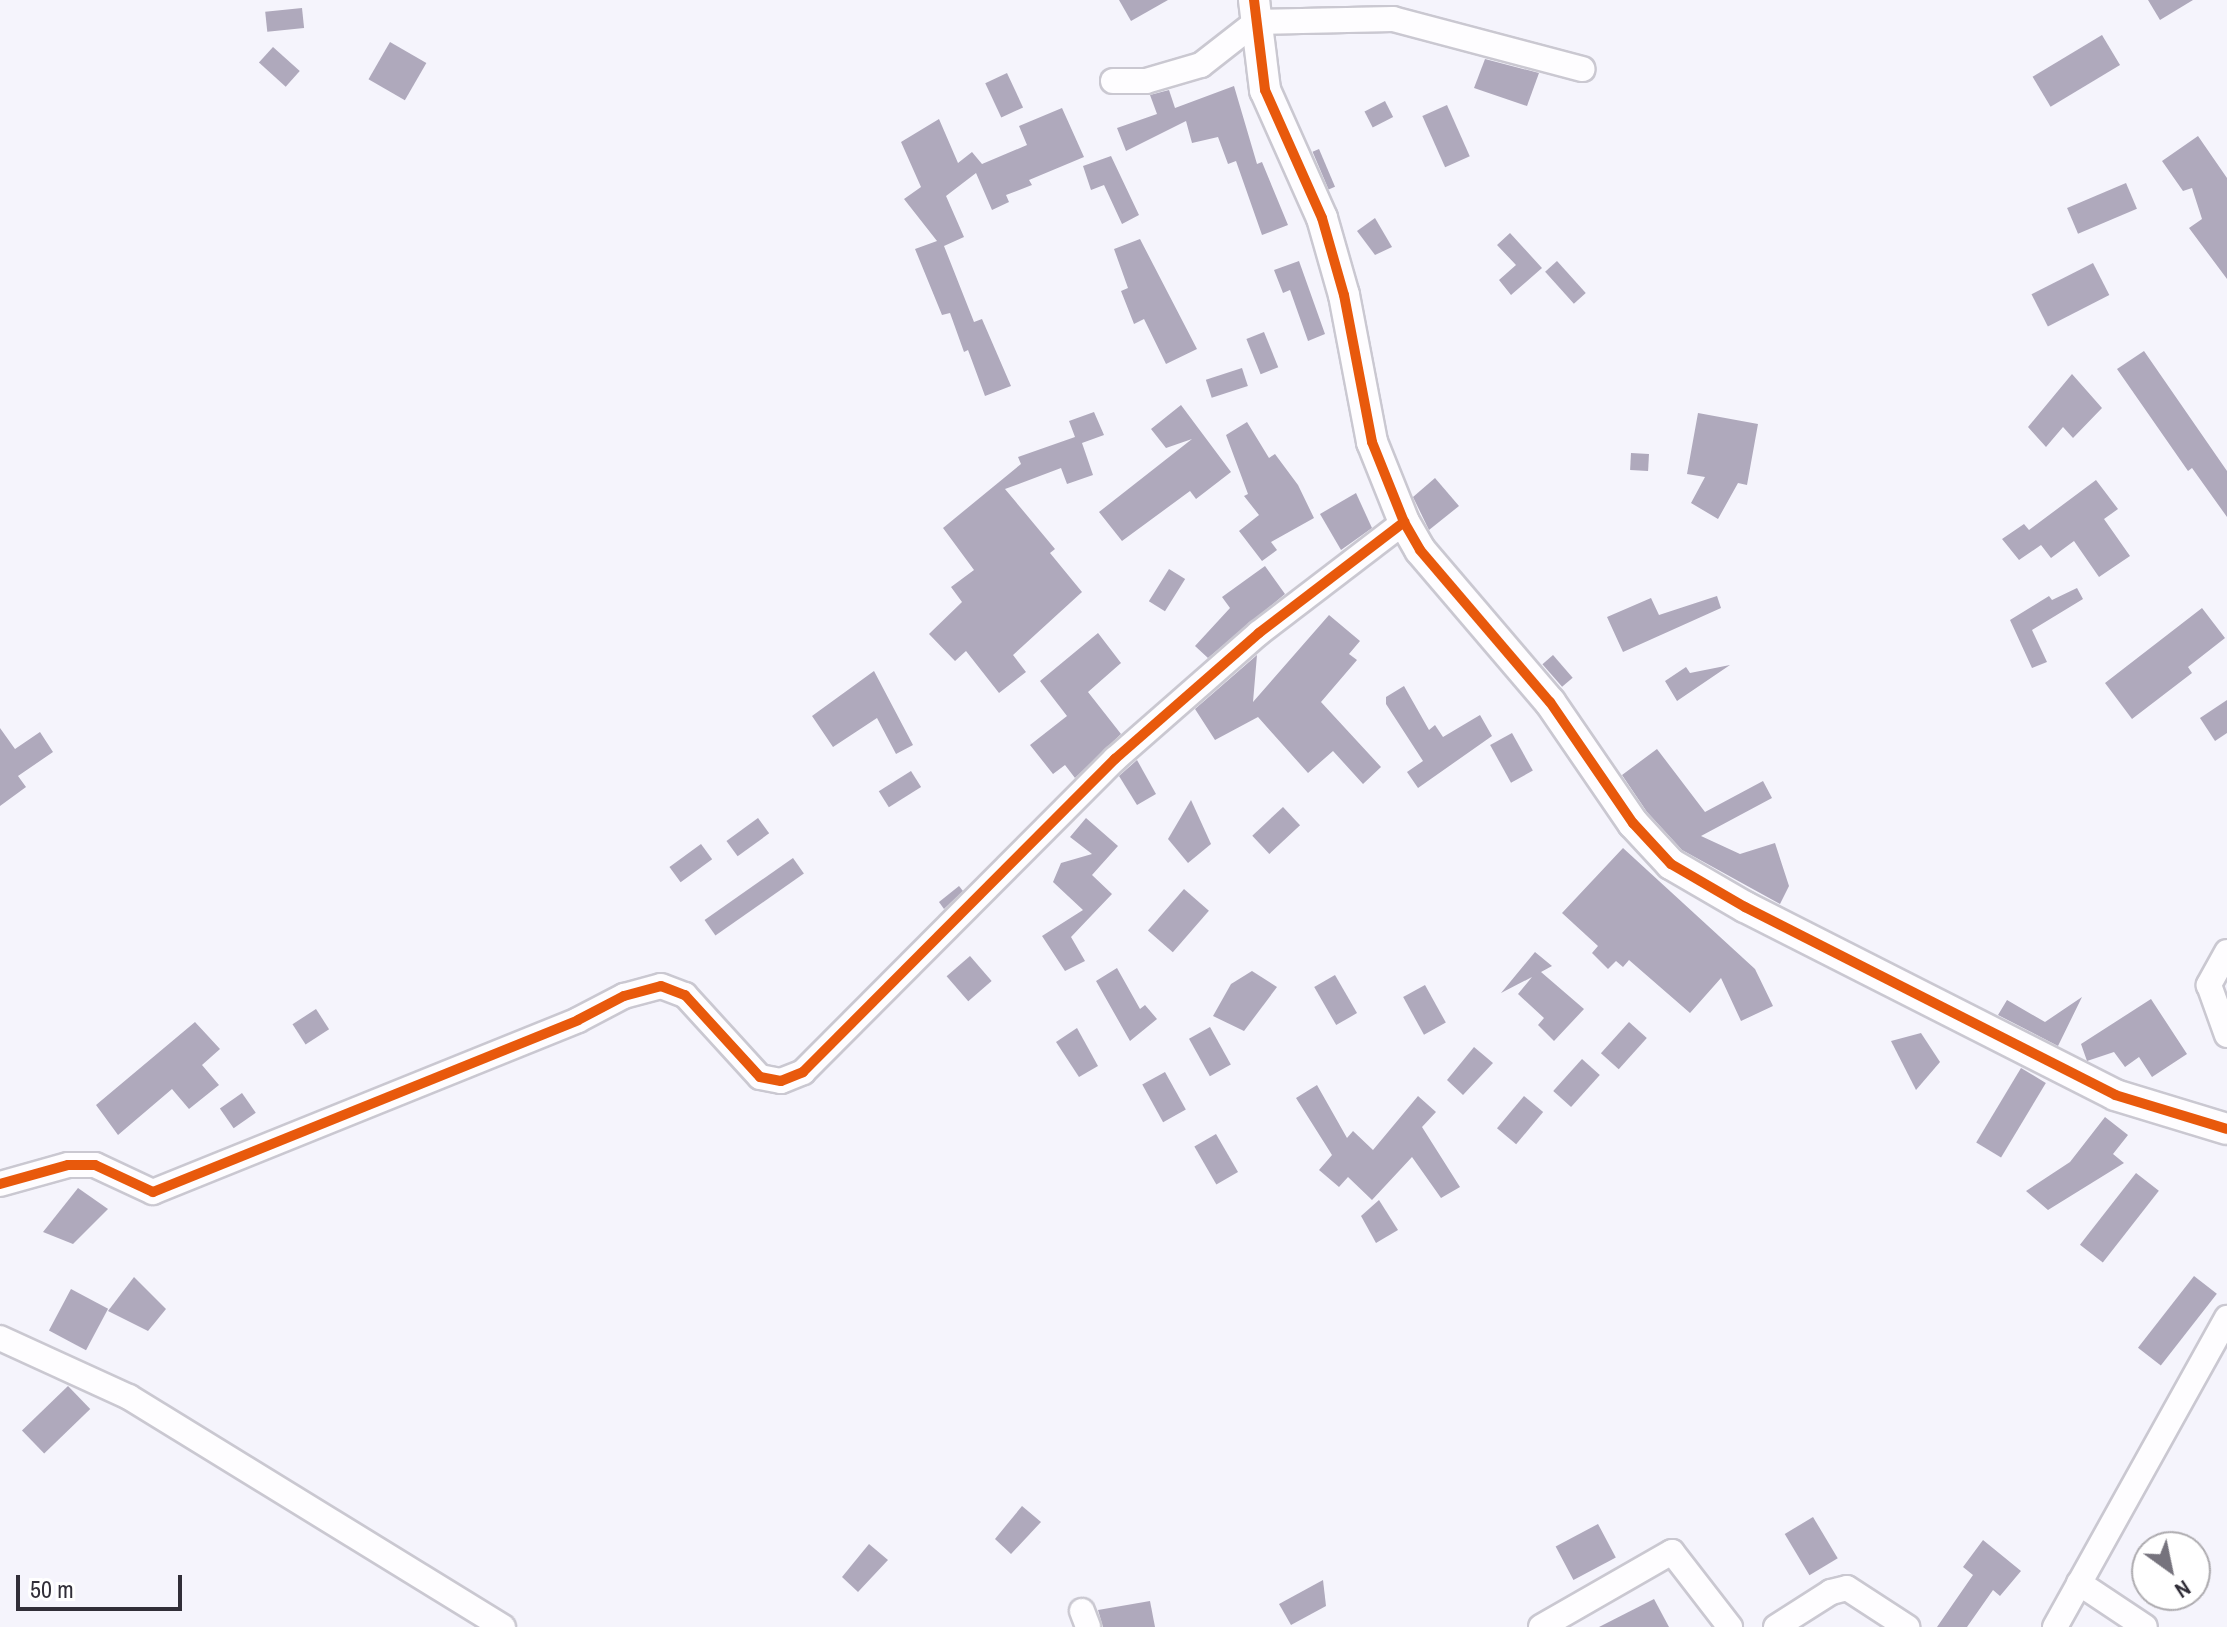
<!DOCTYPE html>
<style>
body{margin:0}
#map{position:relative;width:2227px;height:1627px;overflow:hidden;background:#f5f4fc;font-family:"Archivo Narrow",sans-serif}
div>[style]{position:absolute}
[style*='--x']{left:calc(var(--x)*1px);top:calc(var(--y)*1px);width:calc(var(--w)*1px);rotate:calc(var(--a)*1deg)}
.building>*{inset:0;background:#afa9bc;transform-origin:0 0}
.roads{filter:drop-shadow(2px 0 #cac8d1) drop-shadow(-2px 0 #cac8d1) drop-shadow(0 2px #cac8d1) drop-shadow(0 -2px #cac8d1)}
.minor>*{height:24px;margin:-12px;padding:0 12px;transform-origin:12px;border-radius:12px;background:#fefdff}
.tertiary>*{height:30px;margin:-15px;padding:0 15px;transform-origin:15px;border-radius:15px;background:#fefdff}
.cycleway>*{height:10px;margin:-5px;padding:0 5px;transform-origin:5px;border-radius:5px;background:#e8590c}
span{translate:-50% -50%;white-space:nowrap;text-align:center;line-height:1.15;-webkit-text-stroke:8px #fff;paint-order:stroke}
.north{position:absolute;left:2131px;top:1531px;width:80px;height:80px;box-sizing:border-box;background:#fff;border:2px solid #adabaf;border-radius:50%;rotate:147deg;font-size:22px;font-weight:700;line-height:32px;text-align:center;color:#312e38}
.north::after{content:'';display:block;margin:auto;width:28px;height:36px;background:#76737d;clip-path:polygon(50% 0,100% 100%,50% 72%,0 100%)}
.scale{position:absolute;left:16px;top:1575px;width:166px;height:36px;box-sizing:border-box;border:4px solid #312e38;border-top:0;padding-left:10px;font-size:24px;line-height:28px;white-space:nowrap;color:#312e38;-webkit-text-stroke:6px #fff;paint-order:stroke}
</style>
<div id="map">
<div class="building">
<div style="clip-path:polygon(1119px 0,1168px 0,1131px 21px)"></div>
<div style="clip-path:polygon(2148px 0,2193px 0,2160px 20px)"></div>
<div style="left:302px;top:8px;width:20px;height:37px;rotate:84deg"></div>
<div style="left:2102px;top:35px;width:35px;height:81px;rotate:59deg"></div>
<div style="left:390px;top:42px;width:42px;height:43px;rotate:30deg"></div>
<div style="left:273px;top:47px;width:36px;height:21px;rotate:42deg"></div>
<div style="clip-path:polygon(1485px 59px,1539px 73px,1527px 106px,1474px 88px)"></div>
<div style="left:1007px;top:73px;width:38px;height:24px;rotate:65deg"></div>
<div style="clip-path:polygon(1234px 86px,1257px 164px,1262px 162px,1288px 225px,1262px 235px,1236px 161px,1228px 164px,1218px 137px,1192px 143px,1186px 121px,1126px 151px,1117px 128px,1157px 114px,1150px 95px,1169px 90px,1175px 108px)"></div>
<div style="left:1385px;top:101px;width:18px;height:23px;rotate:63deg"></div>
<div style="left:1447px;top:105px;width:56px;height:27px;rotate:66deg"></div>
<div style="clip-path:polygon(1062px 108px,1084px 157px,1029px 180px,1032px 185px,1006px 195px,1009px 202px,992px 210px,976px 173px,946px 196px,964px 237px,944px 246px,974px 322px,982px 319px,1011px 386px,985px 396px,968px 350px,964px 352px,950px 313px,942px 315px,915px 249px,937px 241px,904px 199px,921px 187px,901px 142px,939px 119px,958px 163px,972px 152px,982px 164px,1027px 145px,1019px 126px)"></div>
<div style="clip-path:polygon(2198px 136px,2227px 178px,2227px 279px,2189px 228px,2202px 219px,2192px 188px,2183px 191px,2162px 161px)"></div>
<div style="left:1319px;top:149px;width:41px;height:7px;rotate:67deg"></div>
<div style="clip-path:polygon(1111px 156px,1139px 215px,1122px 224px,1104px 185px,1091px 190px,1083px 166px)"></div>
<div style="left:2126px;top:183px;width:28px;height:64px;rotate:67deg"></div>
<div style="clip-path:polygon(1375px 218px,1392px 247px,1375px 255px,1357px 231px)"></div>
<div style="clip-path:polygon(1510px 233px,1542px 268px,1511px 295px,1499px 280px,1516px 265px,1497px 245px)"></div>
<div style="clip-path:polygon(1140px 239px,1197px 349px,1166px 364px,1144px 319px,1134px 324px,1121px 291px,1128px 288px,1114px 249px)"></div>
<div style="clip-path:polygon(1299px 261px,1325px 334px,1308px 341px,1290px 290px,1283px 293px,1274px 270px)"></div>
<div style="left:1557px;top:261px;width:43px;height:16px;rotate:48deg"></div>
<div style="left:2093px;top:263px;width:36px;height:69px;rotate:63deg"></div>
<div style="left:1264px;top:332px;width:38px;height:19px;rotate:68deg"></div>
<div style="clip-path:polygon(2144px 351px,2227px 471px,2227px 517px,2192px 468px,2188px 471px,2117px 369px)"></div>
<div style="left:1242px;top:368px;width:19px;height:38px;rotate:72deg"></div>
<div style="clip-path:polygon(2072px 374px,2102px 408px,2073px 438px,2063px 427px,2046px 447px,2028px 427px)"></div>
<div style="clip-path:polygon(1181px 405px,1231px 472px,1196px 499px,1190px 491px,1122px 541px,1099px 512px,1192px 439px,1166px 448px,1151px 429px)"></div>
<div style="clip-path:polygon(1094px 412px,1104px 435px,1082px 443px,1093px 475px,1067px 484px,1061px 468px,1005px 489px,1055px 549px,1050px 553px,1082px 592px,1013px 655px,1026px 672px,999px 693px,966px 651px,955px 661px,929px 634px,962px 602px,951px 587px,974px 570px,943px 528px,1021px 464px,1018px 457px,1075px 437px,1069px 421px)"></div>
<div style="clip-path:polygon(1698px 413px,1758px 424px,1747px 485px,1738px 483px,1718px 519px,1691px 503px,1705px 477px,1687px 474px)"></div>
<div style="clip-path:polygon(1247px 422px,1269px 458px,1275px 454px,1298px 485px,1314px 518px,1271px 542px,1277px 550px,1262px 561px,1239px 531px,1259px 515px,1244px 496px,1248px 494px,1226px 435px)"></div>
<div style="left:1631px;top:453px;width:18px;height:17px;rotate:3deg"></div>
<div style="clip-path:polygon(1435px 478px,1459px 506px,1429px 530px,1413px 497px)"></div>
<div style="clip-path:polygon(2096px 480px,2118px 509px,2104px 519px,2130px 556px,2099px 577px,2074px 541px,2051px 558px,2041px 545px,2019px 560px,2002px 539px,2024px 524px,2029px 530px)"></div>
<div style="clip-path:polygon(1356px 493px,1372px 528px,1341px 550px,1320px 514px)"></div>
<div style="clip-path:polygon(1265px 566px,1285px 594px,1208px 658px,1195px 646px,1230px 608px,1222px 597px)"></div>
<div style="left:1169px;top:569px;width:19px;height:38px;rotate:32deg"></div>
<div style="clip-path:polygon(2077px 588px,2083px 599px,2032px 630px,2047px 662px,2032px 668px,2010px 620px,2049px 596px,2052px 600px)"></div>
<div style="clip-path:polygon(1717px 596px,1721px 608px,1623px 652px,1607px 617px,1651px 598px,1659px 615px)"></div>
<div style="clip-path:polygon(2202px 608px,2225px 638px,2188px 667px,2192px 673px,2132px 719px,2105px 683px)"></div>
<div style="clip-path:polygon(1329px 615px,1360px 641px,1349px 654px,1357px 660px,1321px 702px,1381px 767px,1363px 784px,1333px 751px,1308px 773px,1258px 717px,1215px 740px,1195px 709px,1257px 655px,1253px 702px)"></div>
<div style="clip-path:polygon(1098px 633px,1121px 663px,1088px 692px,1121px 734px,1075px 778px,1065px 765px,1053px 774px,1030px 745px,1067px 716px,1040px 681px)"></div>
<div style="left:1553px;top:655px;width:30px;height:14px;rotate:49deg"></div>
<div style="clip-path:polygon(1730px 665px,1677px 701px,1665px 681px,1686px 667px,1690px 673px)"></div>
<div style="clip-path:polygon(874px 671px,913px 745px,896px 754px,877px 718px,833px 747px,812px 716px)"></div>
<div style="clip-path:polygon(1404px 686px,1429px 730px,1435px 725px,1443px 737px,1480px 715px,1492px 736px,1418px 788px,1407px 772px,1423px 761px,1386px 704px,1386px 697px)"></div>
<div style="clip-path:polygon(2227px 700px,2227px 733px,2215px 741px,2200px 718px)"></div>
<div style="clip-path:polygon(0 728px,15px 749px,40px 732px,53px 752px,18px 776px,26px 787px,0 806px)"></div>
<div style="left:1512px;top:733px;width:43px;height:25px;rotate:61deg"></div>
<div style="clip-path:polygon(1657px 749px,1705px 812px,1763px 781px,1772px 798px,1701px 836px,1740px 854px,1775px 843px,1789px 886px,1780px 904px,1682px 850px,1647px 812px,1622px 775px)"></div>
<div style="clip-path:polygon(1137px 760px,1156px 794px,1137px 805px,1119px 776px)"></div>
<div style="left:911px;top:771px;width:19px;height:38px;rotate:58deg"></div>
<div style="clip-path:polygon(1191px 800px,1211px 844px,1188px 863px,1168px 839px)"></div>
<div style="left:1283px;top:807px;width:25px;height:42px;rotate:47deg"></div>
<div style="left:758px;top:818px;width:19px;height:39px;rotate:54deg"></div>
<div style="clip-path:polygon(1086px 818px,1118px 846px,1092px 875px,1112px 894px,1071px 937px,1085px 961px,1065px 971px,1042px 936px,1083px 910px,1053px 882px,1061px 863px,1092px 854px,1070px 837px)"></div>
<div style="left:701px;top:844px;width:19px;height:39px;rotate:54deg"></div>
<div style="clip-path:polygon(1623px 848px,1755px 969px,1773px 1006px,1741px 1021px,1721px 978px,1690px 1013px,1629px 960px,1623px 967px,1616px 961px,1608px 969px,1592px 953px,1598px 946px,1562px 913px)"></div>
<div style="left:793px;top:858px;width:19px;height:108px;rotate:55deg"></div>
<div style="clip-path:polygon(959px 886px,963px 891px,944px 909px,939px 902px)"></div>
<div style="left:1184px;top:889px;width:33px;height:55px;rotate:41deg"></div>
<div style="clip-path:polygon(1535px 952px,1552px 966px,1541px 972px,1584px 1009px,1554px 1041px,1538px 1025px,1544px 1018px,1518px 994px,1532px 977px,1501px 993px)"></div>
<div style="left:970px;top:956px;width:33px;height:31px;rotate:49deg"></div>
<div style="clip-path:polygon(1117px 968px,1140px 1009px,1145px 1005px,1157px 1019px,1130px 1041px,1096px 981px)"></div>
<div style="clip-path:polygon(1252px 971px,1277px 987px,1244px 1031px,1213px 1016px,1231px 984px)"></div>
<div style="left:1335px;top:975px;width:44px;height:24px;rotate:60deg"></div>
<div style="left:1425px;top:985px;width:43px;height:25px;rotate:61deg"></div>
<div style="clip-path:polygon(2082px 997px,2058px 1046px,1998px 1015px,2007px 1000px,2045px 1022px)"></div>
<div style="clip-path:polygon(2151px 999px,2187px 1054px,2152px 1077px,2139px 1057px,2125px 1067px,2114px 1052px,2087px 1061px,2081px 1044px)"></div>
<div style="left:316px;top:1009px;width:24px;height:28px;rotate:57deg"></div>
<div style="clip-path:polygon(195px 1022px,220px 1049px,202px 1065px,219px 1085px,189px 1109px,172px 1089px,118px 1135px,96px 1105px)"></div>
<div style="left:1629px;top:1022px;width:24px;height:42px;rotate:42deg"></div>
<div style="left:1210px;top:1027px;width:43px;height:24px;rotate:61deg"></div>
<div style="clip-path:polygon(1077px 1028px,1098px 1066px,1079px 1077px,1056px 1042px)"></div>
<div style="clip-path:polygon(1921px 1033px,1940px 1062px,1916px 1090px,1891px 1041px)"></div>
<div style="clip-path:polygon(1474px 1047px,1493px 1063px,1463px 1095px,1447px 1080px)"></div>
<div style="left:1582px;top:1059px;width:24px;height:43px;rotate:42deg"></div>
<div style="left:2021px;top:1068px;width:29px;height:87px;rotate:31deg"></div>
<div style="left:1165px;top:1072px;width:43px;height:26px;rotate:61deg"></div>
<div style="clip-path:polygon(1317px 1085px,1347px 1138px,1353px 1131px,1373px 1150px,1418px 1096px,1436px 1112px,1422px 1127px,1460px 1187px,1441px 1198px,1412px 1157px,1372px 1200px,1348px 1177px,1339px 1187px,1319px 1170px,1332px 1155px,1296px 1098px)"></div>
<div style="left:242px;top:1093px;width:24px;height:27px;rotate:55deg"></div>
<div style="left:1524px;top:1096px;width:25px;height:42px;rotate:40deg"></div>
<div style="clip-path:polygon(2105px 1117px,2128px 1135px,2113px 1154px,2124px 1163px,2048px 1210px,2026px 1191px,2070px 1162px)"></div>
<div style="left:1216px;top:1134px;width:44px;height:25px;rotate:60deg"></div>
<div style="left:2136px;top:1173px;width:29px;height:91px;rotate:38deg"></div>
<div style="clip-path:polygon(78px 1188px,108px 1209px,73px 1244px,43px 1232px)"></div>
<div style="clip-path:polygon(1379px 1200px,1398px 1230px,1376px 1243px,1361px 1216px)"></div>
<div style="left:2194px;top:1276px;width:29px;height:91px;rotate:38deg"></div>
<div style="clip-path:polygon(134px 1277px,166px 1309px,148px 1331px,108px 1311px)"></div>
<div style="left:71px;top:1289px;width:42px;height:47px;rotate:28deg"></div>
<div style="left:68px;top:1386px;width:32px;height:64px;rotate:46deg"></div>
<div style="clip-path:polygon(1022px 1506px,1041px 1522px,1011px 1554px,995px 1539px)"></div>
<div style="left:1813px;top:1517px;width:48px;height:33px;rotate:59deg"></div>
<div style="left:1598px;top:1524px;width:38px;height:48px;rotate:62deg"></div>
<div style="clip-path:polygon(1983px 1540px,2021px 1571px,2000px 1596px,1993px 1590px,1967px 1627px,1937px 1627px,1973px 1575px,1963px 1567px)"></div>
<div style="clip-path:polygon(869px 1544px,888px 1560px,858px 1592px,842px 1577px)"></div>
<div style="clip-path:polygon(1323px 1580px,1326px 1606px,1291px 1625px,1279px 1604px)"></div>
<div style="clip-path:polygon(1654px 1599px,1669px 1627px,1599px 1627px)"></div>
<div style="clip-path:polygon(1150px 1601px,1155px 1627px,1103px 1627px,1098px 1610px)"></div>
</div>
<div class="roads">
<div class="minor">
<div style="--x:1113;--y:81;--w:33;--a:0"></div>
<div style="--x:1146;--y:81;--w:57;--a:-16.2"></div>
<div style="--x:1201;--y:65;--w:70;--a:-38"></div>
<div style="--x:1256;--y:22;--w:137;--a:-1.3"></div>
<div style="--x:1393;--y:19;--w:196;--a:14.8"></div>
<div style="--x:2227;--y:952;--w:38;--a:119"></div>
<div style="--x:2209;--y:985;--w:53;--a:70.2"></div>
<div style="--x:0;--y:1184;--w:71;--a:-15.6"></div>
<div style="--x:68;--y:1165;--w:27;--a:0"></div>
<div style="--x:95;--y:1165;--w:64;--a:25"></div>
<div style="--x:153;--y:1192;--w:458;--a:-22"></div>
<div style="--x:578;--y:1020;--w:52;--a:-27.6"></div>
<div style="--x:624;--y:996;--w:38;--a:-15"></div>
<div style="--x:661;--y:986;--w:26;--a:21"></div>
<div style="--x:685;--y:995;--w:111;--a:47.6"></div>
<div style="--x:760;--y:1077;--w:21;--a:11"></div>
<div style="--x:781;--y:1081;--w:24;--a:-22"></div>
<div style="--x:803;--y:1072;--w:442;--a:-45.1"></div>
<div style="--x:1115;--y:759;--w:191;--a:-41.2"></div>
<div style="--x:1259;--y:633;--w:183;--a:-37.4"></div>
<div style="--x:0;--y:1338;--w:142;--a:24.6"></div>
<div style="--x:129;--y:1397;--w:439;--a:31.6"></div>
<div style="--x:2079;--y:1583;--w:79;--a:33.7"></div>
<div style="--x:1082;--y:1611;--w:17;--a:69"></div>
<div style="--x:1541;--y:1627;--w:151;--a:-29.8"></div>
<div style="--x:1672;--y:1552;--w:95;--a:52.3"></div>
<div style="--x:1776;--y:1627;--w:65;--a:-32.5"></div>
<div style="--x:1831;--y:1592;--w:16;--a:-14"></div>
<div style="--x:1847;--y:1588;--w:72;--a:33"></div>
<div style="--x:2055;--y:1627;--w:354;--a:-60.9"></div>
</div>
<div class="tertiary">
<div style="--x:1254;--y:0;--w:91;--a:83"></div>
<div style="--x:1265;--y:90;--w:140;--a:66"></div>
<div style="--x:1322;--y:218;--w:80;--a:74.1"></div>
<div style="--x:1344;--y:295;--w:150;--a:79.2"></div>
<div style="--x:1372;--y:442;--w:86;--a:68.2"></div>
<div style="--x:1404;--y:522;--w:32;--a:60"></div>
<div style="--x:1420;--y:550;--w:200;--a:49.5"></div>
<div style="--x:1550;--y:702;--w:147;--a:55.6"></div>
<div style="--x:1633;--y:823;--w:56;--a:47.2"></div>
<div style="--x:1671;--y:864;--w:86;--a:30.2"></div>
<div style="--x:1745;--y:907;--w:415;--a:26.9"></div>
<div style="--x:2115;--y:1095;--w:117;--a:16.9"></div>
</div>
</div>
<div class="cycleway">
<div style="--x:1254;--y:0;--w:91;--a:83"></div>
<div style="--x:1265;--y:90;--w:140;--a:66"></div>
<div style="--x:1322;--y:218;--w:80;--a:74.1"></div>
<div style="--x:1344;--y:295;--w:150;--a:79.2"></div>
<div style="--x:1372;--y:442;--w:86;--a:68.2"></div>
<div style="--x:1404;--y:522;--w:32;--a:60"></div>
<div style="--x:1420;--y:550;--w:200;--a:49.5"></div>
<div style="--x:1550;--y:702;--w:147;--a:55.6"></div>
<div style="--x:1633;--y:823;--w:56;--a:47.2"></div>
<div style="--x:1671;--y:864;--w:86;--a:30.2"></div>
<div style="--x:1745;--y:907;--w:415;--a:26.9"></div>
<div style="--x:2115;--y:1095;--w:117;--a:16.9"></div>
<div style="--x:0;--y:1184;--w:71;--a:-15.6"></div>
<div style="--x:68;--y:1165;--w:27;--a:0"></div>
<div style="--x:95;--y:1165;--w:64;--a:25"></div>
<div style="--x:153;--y:1192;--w:458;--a:-22"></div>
<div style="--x:578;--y:1020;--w:52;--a:-27.6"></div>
<div style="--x:624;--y:996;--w:38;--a:-15"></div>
<div style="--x:661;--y:986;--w:26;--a:21"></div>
<div style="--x:685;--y:995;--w:111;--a:47.6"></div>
<div style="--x:760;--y:1077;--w:21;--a:11"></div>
<div style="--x:781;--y:1081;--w:24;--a:-22"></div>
<div style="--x:803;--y:1072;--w:442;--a:-45.1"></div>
<div style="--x:1115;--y:759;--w:191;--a:-41.2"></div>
<div style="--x:1259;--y:633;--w:183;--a:-37.4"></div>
</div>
<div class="north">N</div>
<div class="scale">50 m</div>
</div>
